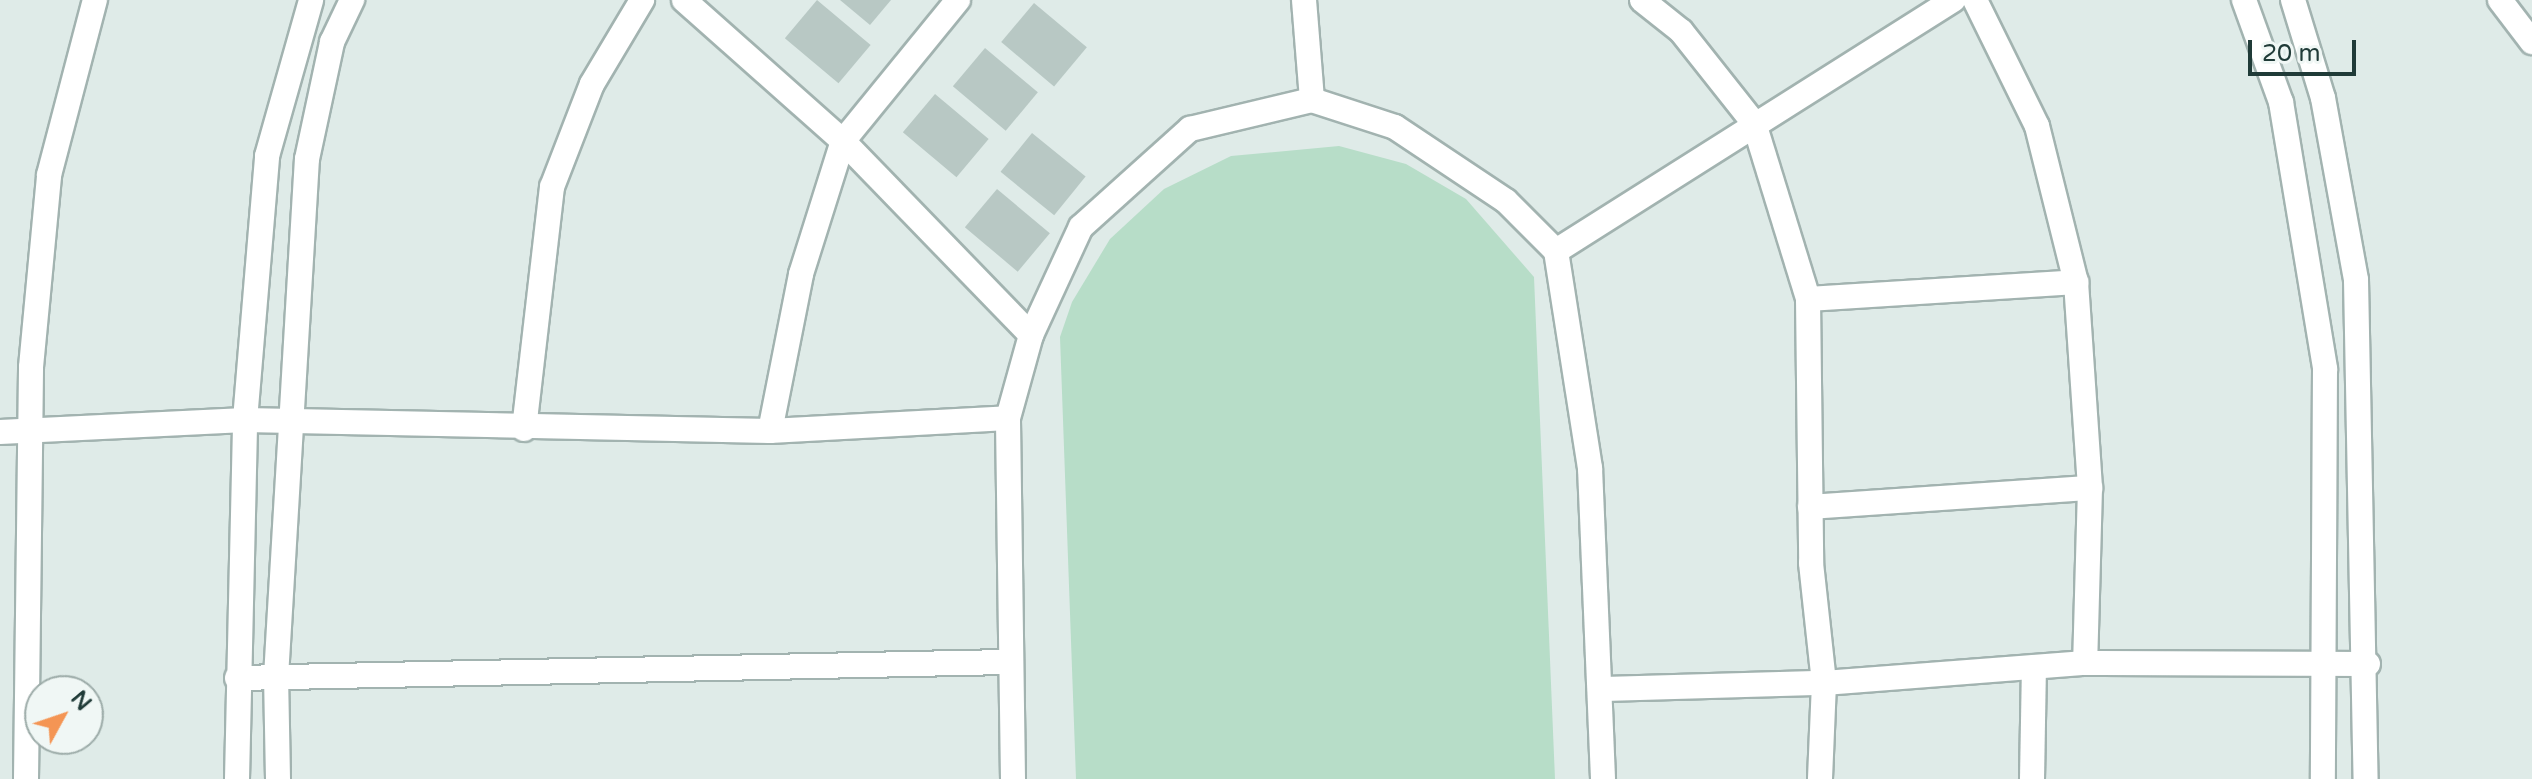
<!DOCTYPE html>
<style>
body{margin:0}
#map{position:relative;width:2532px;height:779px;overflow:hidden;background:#dfebe8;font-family:"Varela Round",sans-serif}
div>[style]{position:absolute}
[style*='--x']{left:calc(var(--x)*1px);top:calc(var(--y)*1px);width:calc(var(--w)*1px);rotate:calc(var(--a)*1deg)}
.green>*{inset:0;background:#b7ddc8}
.building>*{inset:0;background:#b8c8c4;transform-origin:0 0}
.roads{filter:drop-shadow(2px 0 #a2b3b0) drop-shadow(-2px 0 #a2b3b0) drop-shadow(0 2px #a2b3b0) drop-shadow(0 -2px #a2b3b0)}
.minor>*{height:24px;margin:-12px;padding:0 12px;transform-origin:12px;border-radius:12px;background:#fff}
span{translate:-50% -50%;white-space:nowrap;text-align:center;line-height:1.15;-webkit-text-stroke:7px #f0f7f5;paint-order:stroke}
.north{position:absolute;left:24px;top:675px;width:80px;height:80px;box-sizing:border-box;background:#f0f7f5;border:2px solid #9daca9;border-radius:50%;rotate:50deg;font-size:22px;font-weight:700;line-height:32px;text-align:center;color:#203b38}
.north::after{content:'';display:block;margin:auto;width:28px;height:36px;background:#f49554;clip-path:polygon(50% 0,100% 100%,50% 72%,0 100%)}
.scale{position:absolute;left:2248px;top:40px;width:108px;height:36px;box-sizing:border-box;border:4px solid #203b38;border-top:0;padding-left:10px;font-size:24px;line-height:28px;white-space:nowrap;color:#203b38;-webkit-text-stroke:6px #f0f7f5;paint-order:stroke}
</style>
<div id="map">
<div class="green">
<div style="clip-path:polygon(1339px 146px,1406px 164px,1466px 199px,1534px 277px,1555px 779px,1076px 779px,1060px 337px,1072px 302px,1110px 239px,1164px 189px,1231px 156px)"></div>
</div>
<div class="building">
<div style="left:817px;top:0;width:70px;height:50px;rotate:40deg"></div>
<div style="clip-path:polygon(840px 0,891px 0,870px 25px)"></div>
<div style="left:1034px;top:3px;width:69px;height:51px;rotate:40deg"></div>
<div style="left:985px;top:48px;width:69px;height:50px;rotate:40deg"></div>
<div style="left:935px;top:94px;width:70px;height:50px;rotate:40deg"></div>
<div style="left:1032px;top:133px;width:69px;height:50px;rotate:39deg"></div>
<div style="left:997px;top:189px;width:69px;height:50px;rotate:40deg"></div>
</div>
<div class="roads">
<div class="minor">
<div style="--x:684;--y:0;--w:213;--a:41.6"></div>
<div style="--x:843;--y:141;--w:270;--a:45.9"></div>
<div style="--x:1304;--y:0;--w:100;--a:85.4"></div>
<div style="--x:1642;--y:0;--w:50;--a:38.5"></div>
<div style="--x:1681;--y:31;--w:117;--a:51.6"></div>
<div style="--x:1754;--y:123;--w:184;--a:72.9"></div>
<div style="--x:1808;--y:299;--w:264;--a:89.3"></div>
<div style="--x:1811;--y:563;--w:121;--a:83.8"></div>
<div style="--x:1824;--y:683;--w:96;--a:92.4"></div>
<div style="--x:1975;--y:0;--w:140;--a:63.8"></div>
<div style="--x:2037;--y:126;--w:161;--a:76"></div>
<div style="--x:2076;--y:282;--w:206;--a:86.1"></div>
<div style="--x:2090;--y:488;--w:175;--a:91.6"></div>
<div style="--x:2244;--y:0;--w:109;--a:70.1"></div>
<div style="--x:2281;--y:102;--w:271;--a:80.6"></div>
<div style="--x:2325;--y:369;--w:410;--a:90.3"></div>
<div style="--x:2293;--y:0;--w:102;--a:73"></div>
<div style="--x:2323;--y:98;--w:185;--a:79.7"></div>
<div style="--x:2356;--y:280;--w:499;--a:88.9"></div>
<div style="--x:2500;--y:0;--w:53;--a:52.7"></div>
<div style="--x:1556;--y:251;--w:470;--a:-32.3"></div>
<div style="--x:1808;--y:299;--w:269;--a:-3.6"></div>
<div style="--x:524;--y:429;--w:244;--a:-83.4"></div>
<div style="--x:552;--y:187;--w:110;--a:-68.8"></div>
<div style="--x:592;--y:84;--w:98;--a:-59.2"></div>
<div style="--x:770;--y:431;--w:160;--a:-78.8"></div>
<div style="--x:801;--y:274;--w:139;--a:-72.5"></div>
<div style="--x:843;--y:141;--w:182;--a:-50.8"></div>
<div style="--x:0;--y:432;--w:245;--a:-2.8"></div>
<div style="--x:245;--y:420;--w:525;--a:1.2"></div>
<div style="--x:770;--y:431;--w:238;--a:-3.1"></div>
<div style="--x:1810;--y:507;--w:281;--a:-3.9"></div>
<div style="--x:237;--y:678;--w:773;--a:-1.19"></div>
<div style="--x:1604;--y:689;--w:220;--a:-1.6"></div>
<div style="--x:1824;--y:683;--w:262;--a:-4.4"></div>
<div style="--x:2085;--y:663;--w:283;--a:0.2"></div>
<div style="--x:26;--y:779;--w:412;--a:-89.3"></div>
<div style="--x:31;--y:367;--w:193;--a:-84.6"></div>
<div style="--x:49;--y:175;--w:181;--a:-75.3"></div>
<div style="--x:237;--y:779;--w:359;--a:-88.7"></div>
<div style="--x:245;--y:420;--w:265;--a:-85.2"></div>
<div style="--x:267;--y:156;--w:162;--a:-74.2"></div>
<div style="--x:278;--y:779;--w:102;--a:-91.1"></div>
<div style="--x:276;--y:677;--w:519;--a:-86.58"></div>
<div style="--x:307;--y:159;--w:120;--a:-77.9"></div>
<div style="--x:332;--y:42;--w:47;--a:-64.5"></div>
<div style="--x:1013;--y:779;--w:361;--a:-90.8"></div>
<div style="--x:1008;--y:418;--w:86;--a:-74.5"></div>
<div style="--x:1031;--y:335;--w:119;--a:-65.2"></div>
<div style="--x:1081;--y:227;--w:147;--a:-42"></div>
<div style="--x:1190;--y:129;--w:125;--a:-13.4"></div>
<div style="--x:1312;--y:100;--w:87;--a:18"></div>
<div style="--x:1395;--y:127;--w:133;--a:33.7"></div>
<div style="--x:1506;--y:201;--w:71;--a:45"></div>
<div style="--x:1556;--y:251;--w:220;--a:81.1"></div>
<div style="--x:1590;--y:468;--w:311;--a:87.6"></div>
<div style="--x:2032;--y:779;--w:112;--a:-89"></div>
</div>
</div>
<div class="north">N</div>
<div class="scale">20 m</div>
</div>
